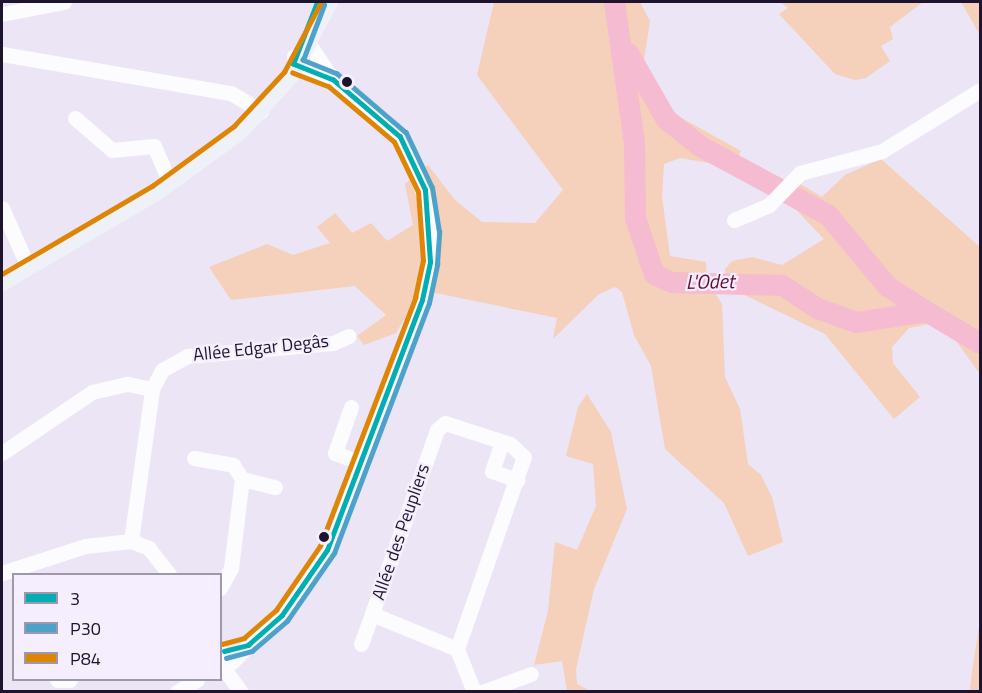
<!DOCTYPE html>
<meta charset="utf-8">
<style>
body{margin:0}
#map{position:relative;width:982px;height:693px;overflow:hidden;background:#ebe5f6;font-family:"Titillium Web",sans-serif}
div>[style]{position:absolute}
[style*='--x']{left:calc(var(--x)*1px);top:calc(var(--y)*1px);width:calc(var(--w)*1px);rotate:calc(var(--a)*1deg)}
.green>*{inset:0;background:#f5d0ba}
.river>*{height:21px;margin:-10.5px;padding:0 10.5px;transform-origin:10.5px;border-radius:10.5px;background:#f5bbd0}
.minor>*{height:15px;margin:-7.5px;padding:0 7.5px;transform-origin:7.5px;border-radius:7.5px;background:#fcfbfe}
.major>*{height:18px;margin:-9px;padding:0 9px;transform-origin:9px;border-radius:9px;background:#eef1f7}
.bus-1>*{height:4.5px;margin:-2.25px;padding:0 2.25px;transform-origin:2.25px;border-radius:2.25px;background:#00aeb3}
.bus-2>*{height:4.5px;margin:-2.25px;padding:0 2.25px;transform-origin:2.25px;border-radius:2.25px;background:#4da2cb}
.bus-3>*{height:4.5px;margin:-2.25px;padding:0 2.25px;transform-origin:2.25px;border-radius:2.25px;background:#de8505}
.dots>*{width:16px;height:16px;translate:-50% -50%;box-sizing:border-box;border:3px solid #f4eefe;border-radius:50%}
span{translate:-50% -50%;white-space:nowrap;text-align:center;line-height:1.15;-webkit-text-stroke:4.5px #f4eefe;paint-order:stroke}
.street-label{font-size:18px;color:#1f142f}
.water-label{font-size:20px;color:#650e33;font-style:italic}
.frame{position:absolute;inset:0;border:3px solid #1f142f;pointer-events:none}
.legend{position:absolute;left:12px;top:573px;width:210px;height:108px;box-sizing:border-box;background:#f4eefe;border:2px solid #9f97ab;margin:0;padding:8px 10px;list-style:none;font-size:18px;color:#1f142f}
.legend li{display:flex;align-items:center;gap:12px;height:30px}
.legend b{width:30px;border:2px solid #9f97ab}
</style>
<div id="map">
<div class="green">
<div style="clip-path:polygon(494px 2px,640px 2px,650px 21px,644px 60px,667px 110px,741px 151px,733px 167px,680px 158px,664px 164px,662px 197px,670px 256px,706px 262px,707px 280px,722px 304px,725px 377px,740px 409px,748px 464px,761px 475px,772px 497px,783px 542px,748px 556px,724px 503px,665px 449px,651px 366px,634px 335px,622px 292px,615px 287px,599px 294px,553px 339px,557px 318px,421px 290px,396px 333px,364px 345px,357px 336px,386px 315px,355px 286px,231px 300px,209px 267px,267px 244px,293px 255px,330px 243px,317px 227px,335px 213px,352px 233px,371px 223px,387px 241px,413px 225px,405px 184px,428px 165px,455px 200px,482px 222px,535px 223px,563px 190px,477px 75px)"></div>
<div style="clip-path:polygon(780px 2px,923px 2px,890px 27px,893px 39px,881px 46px,890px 61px,866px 78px,855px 80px,835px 74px,779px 14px,788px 8px)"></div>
<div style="clip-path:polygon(961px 2px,980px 2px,980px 35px)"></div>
<div style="clip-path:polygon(881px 159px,980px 247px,980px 374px,951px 334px,933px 323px,909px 328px,892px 347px,893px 363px,920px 397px,894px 419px,825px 334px,728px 287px,725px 269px,732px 261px,752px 257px,782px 265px,824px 239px,784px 197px,797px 182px,822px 197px,845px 175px)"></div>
<div style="clip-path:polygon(587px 394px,611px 432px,627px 509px,594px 589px,576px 669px,577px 684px,591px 691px,567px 691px,562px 661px,534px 665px,548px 611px,555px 542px,577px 550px,596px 506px,593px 464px,566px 456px,578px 407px)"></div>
<div style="clip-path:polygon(980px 621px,980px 691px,970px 691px,972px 672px)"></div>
</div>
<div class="river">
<div style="--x:614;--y:2;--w:141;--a:81.9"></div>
<div style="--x:634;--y:142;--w:76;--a:89.2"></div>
<div style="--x:635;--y:218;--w:59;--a:71.3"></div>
<div style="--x:654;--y:274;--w:19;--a:25"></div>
<div style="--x:671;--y:282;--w:111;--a:1.5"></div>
<div style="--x:782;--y:285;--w:42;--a:33.3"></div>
<div style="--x:817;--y:308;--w:41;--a:19.7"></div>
<div style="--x:856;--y:322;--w:71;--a:-8.9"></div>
<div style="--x:926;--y:311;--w:63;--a:30.7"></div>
<div style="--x:628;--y:53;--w:76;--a:60.1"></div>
<div style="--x:666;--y:119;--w:43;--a:38.5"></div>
<div style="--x:700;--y:146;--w:145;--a:28.3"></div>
<div style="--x:828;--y:215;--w:92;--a:50.3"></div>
<div style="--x:887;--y:286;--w:46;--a:32.7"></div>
</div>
<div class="minor">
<div style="--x:2;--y:14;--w:63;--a:-11"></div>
<div style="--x:2;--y:54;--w:232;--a:9.7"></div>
<div style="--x:231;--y:93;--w:35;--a:31"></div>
<div style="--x:294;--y:56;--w:10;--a:79"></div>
<div style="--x:296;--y:66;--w:36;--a:21"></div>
<div style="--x:75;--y:118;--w:49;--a:40.9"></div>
<div style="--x:112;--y:150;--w:42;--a:-5.4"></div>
<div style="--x:154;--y:146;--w:40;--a:66.6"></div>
<div style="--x:2;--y:208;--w:64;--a:66.2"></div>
<div style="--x:734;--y:220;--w:38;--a:-23"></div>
<div style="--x:769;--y:205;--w:45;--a:-45.9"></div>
<div style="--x:800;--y:173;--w:85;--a:-15"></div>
<div style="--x:882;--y:151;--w:115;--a:-31.9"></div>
<div style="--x:351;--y:407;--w:49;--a:109.2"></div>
<div style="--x:335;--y:453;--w:30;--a:21"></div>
<div style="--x:502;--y:442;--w:31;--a:109"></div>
<div style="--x:492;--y:471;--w:27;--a:20"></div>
<div style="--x:2;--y:453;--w:109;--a:-34.1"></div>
<div style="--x:92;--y:392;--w:37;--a:-13"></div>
<div style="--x:128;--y:384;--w:25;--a:12"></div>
<div style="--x:194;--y:458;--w:40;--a:10"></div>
<div style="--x:233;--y:465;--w:17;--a:57"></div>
<div style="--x:2;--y:573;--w:87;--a:-18"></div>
<div style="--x:85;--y:546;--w:46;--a:-6.2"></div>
<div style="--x:169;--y:574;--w:33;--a:-128"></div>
<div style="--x:149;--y:548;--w:19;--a:-159"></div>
<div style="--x:131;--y:541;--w:153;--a:-82.1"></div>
<div style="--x:152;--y:389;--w:21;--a:-62"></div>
<div style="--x:162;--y:370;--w:29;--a:-29"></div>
<div style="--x:187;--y:356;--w:147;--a:-5.1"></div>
<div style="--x:333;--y:343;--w:17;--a:-24"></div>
<div style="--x:220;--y:588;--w:23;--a:-61"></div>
<div style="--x:231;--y:568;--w:90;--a:-83"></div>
<div style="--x:242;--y:479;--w:34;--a:14"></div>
<div style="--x:361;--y:644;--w:32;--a:-70"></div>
<div style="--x:457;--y:649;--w:203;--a:-70.8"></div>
<div style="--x:524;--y:457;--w:19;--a:-137"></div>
<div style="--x:510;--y:444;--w:68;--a:-162.1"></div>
<div style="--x:445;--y:423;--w:11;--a:139"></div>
<div style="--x:437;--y:430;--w:195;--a:109.5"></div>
<div style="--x:372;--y:614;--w:92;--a:22.4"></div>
<div style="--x:457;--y:649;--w:46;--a:68.4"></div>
<div style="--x:220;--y:652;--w:16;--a:35"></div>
<div style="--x:233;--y:661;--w:16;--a:145"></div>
<div style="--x:233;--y:661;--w:91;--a:-45.4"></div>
<div style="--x:297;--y:596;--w:76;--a:-58.4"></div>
<div style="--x:337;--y:531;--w:246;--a:-69.8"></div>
<div style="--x:422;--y:300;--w:39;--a:-78"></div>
<div style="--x:430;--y:262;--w:56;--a:-92"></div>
<div style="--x:428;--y:206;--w:64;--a:-111"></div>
<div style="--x:405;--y:146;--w:32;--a:-129"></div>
<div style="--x:385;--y:121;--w:66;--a:-141.7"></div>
<div style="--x:333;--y:80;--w:43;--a:-123.7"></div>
<div style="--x:225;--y:670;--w:27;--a:54"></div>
<div style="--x:57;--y:680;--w:13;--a:0"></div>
<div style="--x:177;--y:692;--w:23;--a:-31"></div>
<div style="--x:482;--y:692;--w:52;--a:-20.2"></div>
</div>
<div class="major">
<div style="--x:2;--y:282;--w:178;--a:-30.3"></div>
<div style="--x:156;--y:192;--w:102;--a:-35.9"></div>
<div style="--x:239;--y:132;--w:76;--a:-47.7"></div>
<div style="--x:290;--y:76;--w:84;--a:-62.2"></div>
</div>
<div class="bus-1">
<div style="--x:224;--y:651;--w:25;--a:-14"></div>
<div style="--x:248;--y:645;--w:45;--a:-41.4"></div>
<div style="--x:282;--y:615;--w:79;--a:-55.3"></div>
<div style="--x:327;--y:550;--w:267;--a:-69.2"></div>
<div style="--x:422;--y:300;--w:39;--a:-78"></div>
<div style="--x:430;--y:262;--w:72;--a:-94"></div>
<div style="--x:425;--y:190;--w:59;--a:-115.3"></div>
<div style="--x:400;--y:137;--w:88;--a:-139.6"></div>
<div style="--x:333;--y:80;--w:43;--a:-158.2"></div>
<div style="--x:293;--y:64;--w:66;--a:-68.8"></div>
</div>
<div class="bus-2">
<div style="--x:226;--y:658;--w:27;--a:-15"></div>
<div style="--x:252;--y:651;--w:46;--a:-40.6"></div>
<div style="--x:287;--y:621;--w:83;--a:-55.3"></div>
<div style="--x:334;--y:553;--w:267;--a:-69.2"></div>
<div style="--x:429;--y:303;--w:40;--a:-78"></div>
<div style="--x:437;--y:264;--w:32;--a:-86"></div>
<div style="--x:439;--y:232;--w:45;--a:-99"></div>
<div style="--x:432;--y:188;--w:61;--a:-115.3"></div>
<div style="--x:406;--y:133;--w:91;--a:-139.5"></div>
<div style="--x:337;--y:74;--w:37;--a:-158"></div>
<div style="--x:303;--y:60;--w:59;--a:-69.1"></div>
</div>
<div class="bus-3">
<div style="--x:2;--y:274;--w:174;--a:-30.4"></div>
<div style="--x:152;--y:186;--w:102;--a:-36.2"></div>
<div style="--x:234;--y:126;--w:74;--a:-47.2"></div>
<div style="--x:284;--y:72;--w:79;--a:-62.1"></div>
<div style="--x:222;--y:644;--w:23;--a:-15"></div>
<div style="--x:244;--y:638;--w:43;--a:-41.2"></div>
<div style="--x:276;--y:610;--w:78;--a:-55.5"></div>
<div style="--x:320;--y:546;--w:266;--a:-69"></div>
<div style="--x:415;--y:298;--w:38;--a:-78"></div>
<div style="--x:423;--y:261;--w:69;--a:-94.1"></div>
<div style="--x:418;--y:192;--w:55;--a:-115.6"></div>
<div style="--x:394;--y:142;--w:85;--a:-139.8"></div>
<div style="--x:329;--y:87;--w:39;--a:-159"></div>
</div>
<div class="dots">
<div style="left:347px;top:82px;background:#1f142f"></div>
<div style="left:324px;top:537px;background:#1f142f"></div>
</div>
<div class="street-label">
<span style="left:261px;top:348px;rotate:-6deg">Allée Edgar Degâs</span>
<span style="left:401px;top:532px;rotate:-71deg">Allée des Peupliers</span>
</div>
<div class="water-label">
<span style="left:710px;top:281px;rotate:-1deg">L'Odet</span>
</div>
<div class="frame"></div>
<ul class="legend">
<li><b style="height:8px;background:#00aeb3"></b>3</li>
<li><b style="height:8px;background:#4da2cb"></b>P30</li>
<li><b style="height:8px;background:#de8505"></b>P84</li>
</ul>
</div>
